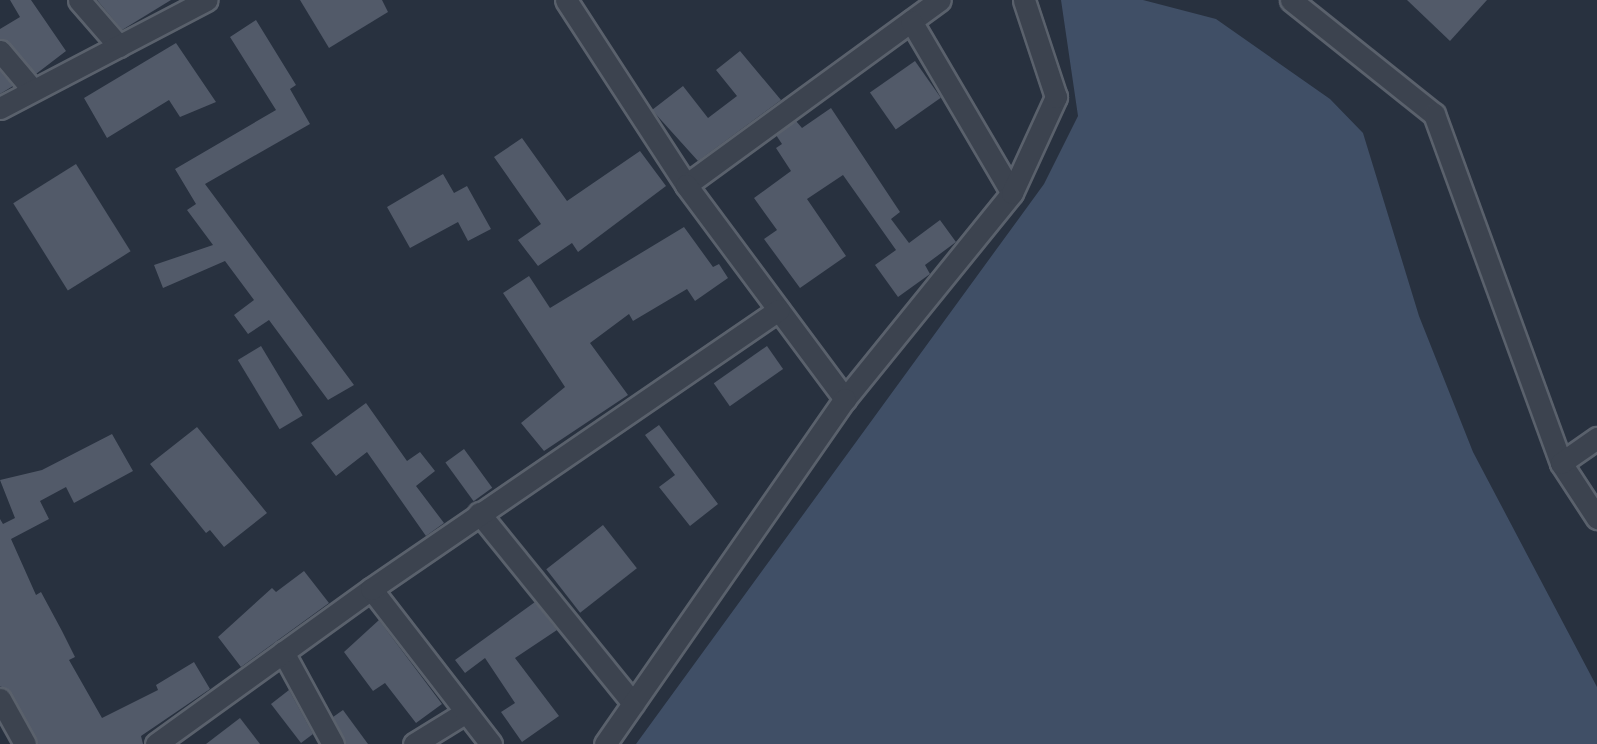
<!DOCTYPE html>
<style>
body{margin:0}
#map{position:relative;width:1597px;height:744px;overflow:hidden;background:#28313f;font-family:"Golos Text",sans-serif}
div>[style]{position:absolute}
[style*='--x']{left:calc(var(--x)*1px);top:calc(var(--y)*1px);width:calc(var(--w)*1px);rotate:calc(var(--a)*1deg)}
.water>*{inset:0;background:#404f66}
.building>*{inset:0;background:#525a69;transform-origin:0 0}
.roads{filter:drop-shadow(2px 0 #5a616c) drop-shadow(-2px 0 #5a616c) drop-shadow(0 2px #5a616c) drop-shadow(0 -2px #5a616c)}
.street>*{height:21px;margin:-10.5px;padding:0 10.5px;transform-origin:10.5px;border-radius:10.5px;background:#3c434f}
span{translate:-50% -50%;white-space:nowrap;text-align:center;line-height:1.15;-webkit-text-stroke:4.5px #212834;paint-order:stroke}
</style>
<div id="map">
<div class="water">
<div style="clip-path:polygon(1061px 0,1143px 0,1216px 19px,1330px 99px,1363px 133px,1419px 316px,1473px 452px,1597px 687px,1597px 744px,636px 744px,1044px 184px,1078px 116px)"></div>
</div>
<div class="building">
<div style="clip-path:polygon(10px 0,31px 0,66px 51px,36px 74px,0 39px,0 29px,20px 17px)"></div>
<div style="clip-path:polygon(97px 0,171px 0,122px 30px)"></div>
<div style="clip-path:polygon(300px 0,382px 0,388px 12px,329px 48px)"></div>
<div style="clip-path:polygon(1407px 0,1487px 0,1450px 41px)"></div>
<div style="clip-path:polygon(256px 20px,296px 85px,290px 89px,310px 124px,205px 184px,354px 385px,328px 400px,269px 320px,248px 334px,234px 315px,254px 300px,225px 261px,163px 288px,154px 265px,213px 245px,187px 210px,196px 204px,175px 169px,276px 110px,230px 37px)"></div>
<div style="clip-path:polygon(176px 43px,216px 102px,180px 117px,169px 100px,107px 138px,84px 98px)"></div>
<div style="clip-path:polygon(740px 51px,781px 100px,698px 161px,652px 110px,683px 86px,708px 118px,737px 96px,716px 70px)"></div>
<div style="left:915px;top:61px;width:45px;height:55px;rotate:55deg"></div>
<div style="clip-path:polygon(0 71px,13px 86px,0 94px)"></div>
<div style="clip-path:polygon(831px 108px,900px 212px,891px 219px,909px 243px,940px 220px,956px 242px,925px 265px,930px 274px,898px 297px,875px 265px,896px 250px,843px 175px,807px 199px,846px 256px,800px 288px,764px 239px,777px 230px,754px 198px,791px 171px,776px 148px,782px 144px,776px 135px,796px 121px,802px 128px)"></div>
<div style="clip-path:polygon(522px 138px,567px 201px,640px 151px,666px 186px,578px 252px,572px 243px,538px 266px,518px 240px,541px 224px,494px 157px)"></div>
<div style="left:76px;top:164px;width:103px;height:74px;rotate:58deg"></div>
<div style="clip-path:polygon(443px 174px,454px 193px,467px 186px,491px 229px,468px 241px,458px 222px,410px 248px,387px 207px)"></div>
<div style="clip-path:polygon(684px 227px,713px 267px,719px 264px,728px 278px,695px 301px,687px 289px,633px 321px,629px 314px,590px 343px,628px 395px,544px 451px,521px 423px,565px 387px,503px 293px,529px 276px,550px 308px)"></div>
<div style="left:261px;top:346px;width:81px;height:27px;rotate:59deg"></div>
<div style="left:767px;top:346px;width:28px;height:65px;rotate:55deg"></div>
<div style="clip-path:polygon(366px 403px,407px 461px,420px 452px,435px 471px,416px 486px,444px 523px,426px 536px,367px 452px,336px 476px,311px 443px)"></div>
<div style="clip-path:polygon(659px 425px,718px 504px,690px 526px,659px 487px,675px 475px,645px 435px)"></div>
<div style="clip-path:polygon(197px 427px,267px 513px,224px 547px,210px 530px,206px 533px,150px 464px)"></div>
<div style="clip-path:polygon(112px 434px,133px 471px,74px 503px,66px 487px,40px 501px,49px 519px,11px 539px,36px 595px,41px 592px,62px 631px,75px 657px,69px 660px,102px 718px,158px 690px,156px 685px,194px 662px,210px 689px,141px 736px,143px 744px,38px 744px,11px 693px,0 686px,0 519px,3px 524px,15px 518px,0 480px,42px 470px)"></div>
<div style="left:464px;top:449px;width:48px;height:23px;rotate:54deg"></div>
<div style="left:603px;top:525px;width:55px;height:72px;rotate:52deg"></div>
<div style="clip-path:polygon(304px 571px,329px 603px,241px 667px,218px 637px,272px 588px,276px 592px)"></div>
<div style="clip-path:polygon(535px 602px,557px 630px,515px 658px,559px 716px,522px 742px,501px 712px,515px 703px,485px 658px,465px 673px,455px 660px)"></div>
<div style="clip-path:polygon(379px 620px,442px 704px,416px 723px,385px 683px,373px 691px,344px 652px)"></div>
<div style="clip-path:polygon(289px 690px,313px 734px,301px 743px,271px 704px)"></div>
<div style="clip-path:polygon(343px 710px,368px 744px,346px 744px,333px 717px)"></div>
<div style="clip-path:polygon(240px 718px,260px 744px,206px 744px)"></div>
</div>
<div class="roads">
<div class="street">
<div style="--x:79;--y:0;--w:61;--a:49"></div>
<div style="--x:566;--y:0;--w:221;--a:57"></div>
<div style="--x:686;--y:185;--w:314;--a:-36.1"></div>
<div style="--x:1291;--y:0;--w:183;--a:38.6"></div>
<div style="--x:1434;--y:114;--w:371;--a:70"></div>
<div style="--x:1561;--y:463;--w:66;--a:56.8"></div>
<div style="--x:911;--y:21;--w:199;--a:59.6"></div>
<div style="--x:0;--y:51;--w:51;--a:49.8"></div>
<div style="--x:0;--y:108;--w:233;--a:-27.6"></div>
<div style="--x:686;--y:185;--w:267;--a:53.4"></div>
<div style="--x:845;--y:399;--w:265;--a:-51"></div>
<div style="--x:1012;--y:193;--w:106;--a:-65.4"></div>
<div style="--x:1056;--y:97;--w:102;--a:-108.3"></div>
<div style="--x:1561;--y:463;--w:44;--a:-34.8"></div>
<div style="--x:479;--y:513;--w:245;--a:51"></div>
<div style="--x:283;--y:652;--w:105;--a:61.5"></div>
<div style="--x:0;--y:699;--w:51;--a:60.9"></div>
<div style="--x:156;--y:744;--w:265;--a:-35.8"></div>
<div style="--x:414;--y:744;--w:61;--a:-31.6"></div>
<div style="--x:491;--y:744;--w:196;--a:-127.7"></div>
<div style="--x:371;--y:589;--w:494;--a:-34.4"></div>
<div style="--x:605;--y:744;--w:420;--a:-55.2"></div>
</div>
</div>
</div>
